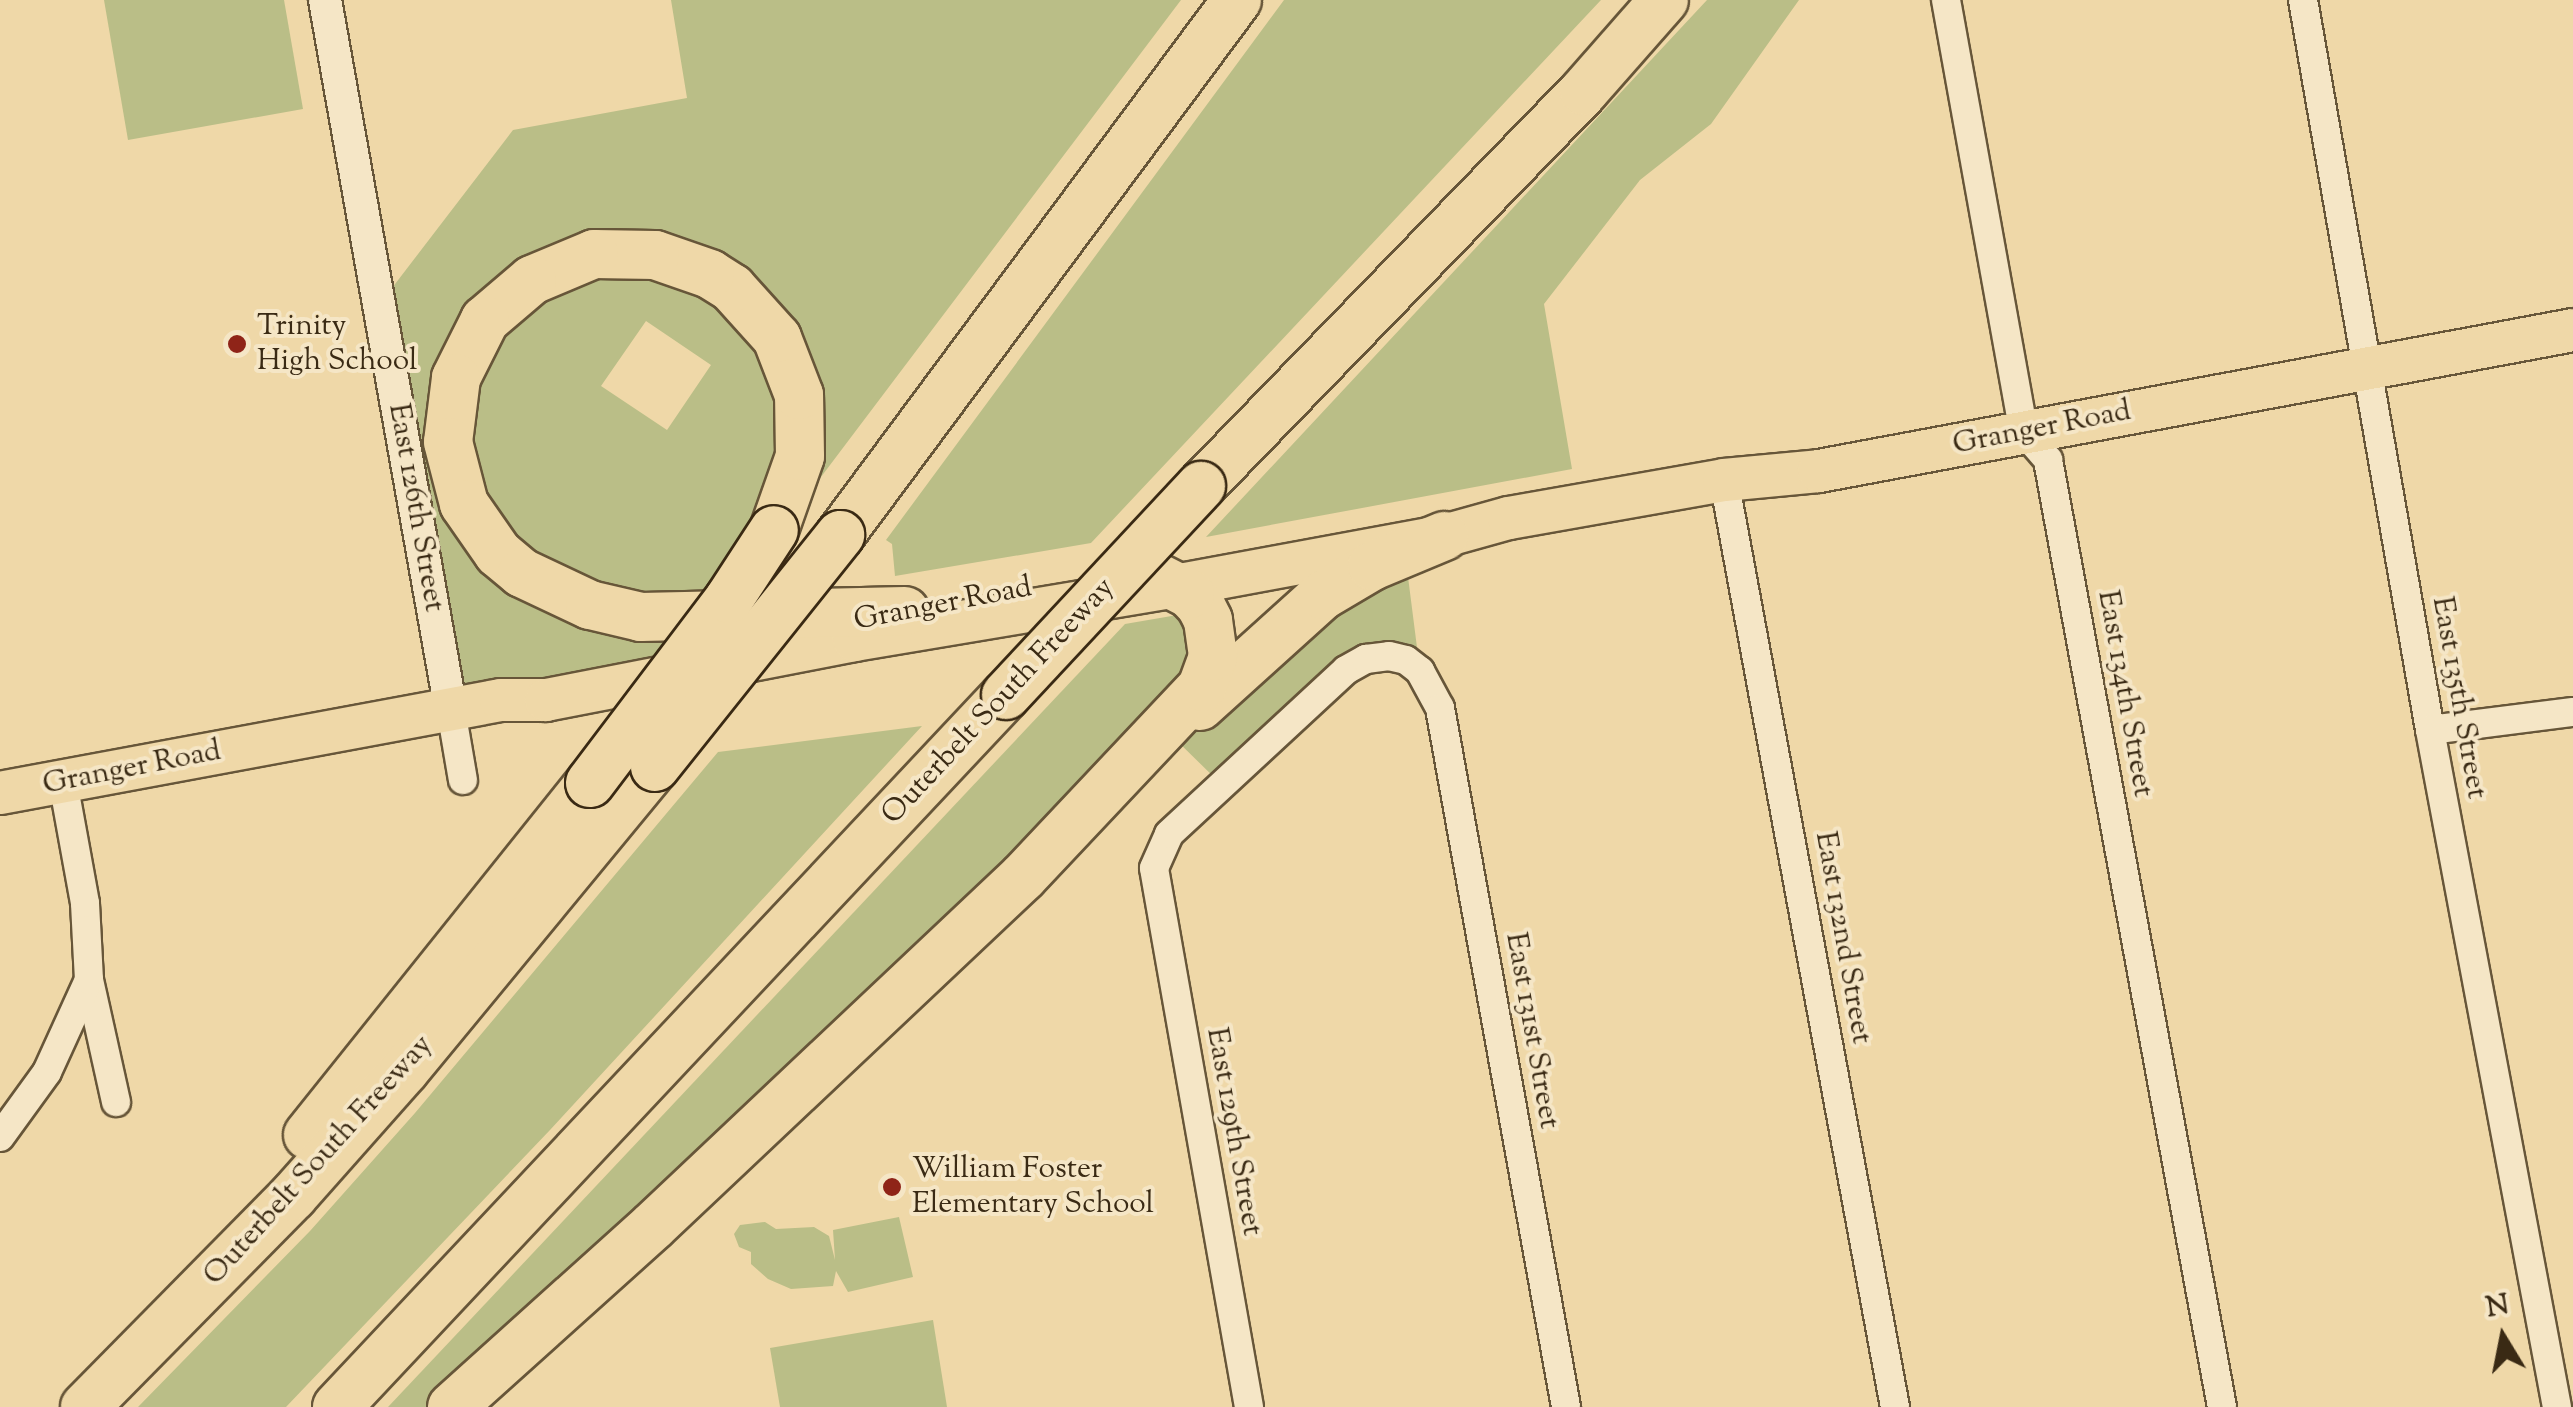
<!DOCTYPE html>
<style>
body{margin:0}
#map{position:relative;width:2573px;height:1407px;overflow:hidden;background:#efd8a8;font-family:"Sorts Mill Goudy",serif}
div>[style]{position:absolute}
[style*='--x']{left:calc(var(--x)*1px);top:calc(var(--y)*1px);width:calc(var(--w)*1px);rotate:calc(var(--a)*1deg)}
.green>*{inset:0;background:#babe87}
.roads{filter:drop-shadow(2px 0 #675639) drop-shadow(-2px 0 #675639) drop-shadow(0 2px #675639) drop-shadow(0 -2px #675639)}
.minor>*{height:28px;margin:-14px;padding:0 14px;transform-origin:14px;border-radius:14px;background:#f5e6c6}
.tertiary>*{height:32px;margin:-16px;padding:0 16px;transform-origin:16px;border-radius:16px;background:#f5e6c6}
.primary>*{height:42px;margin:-21px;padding:0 21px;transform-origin:21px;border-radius:21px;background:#efd8a8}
.motorway>*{height:48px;margin:-24px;padding:0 24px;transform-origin:24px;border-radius:24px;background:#efd8a8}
.bridges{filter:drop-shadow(2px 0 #3a2a14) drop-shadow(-2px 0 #3a2a14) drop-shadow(0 2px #3a2a14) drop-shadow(0 -2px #3a2a14)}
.motorway-bridge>*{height:48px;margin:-24px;padding:0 24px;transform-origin:24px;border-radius:24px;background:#efd8a8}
.dots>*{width:28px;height:28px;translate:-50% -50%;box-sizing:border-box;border:5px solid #f5e6c6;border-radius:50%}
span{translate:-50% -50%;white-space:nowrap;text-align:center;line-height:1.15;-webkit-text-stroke:8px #f5e6c6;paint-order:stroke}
.poi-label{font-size:30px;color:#3a2a14}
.left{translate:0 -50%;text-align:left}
.street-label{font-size:30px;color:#3a2a14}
.north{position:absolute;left:2453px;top:1287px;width:100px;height:100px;-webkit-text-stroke:8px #f5e6c6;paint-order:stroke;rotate:350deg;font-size:28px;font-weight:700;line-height:40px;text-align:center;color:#3a2a14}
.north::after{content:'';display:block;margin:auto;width:35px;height:45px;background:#3a2a14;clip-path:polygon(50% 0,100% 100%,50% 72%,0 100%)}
</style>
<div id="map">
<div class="green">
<div style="clip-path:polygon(104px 0,284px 0,303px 109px,128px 140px)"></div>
<div style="clip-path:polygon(evenodd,671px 0,1181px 0,667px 681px,451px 710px,379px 305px,513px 130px,687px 98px,671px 0,646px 321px,711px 365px,667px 430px,601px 386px,646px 321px)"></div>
<div style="clip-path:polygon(1284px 0,1601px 0,1091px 543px,895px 576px,892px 544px,886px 540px)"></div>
<div style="clip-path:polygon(1707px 0,1799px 0,1711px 124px,1640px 180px,1544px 304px,1572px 469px,1206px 537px)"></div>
<div style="clip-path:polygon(1407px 569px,1420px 671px,1366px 659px,1222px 785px,1170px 734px,1295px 616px)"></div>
<div style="clip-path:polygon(1189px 613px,1194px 623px,1188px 689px,430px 1407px,388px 1407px,1125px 624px)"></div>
<div style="clip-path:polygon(922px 726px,550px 1130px,286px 1407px,138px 1407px,310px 1231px,415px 1113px,718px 752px)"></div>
<div style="clip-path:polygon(899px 1217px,913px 1277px,848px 1292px,836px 1271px,833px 1286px,791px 1289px,768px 1279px,751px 1264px,751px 1252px,739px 1247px,734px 1234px,740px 1225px,765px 1222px,776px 1229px,814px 1227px,829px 1236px,835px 1260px,833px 1230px)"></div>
<div style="clip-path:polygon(933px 1320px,947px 1407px,780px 1407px,770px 1348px)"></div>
</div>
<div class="roads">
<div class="minor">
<div style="--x:1946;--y:0;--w:439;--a:79.8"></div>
<div style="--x:2024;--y:432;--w:37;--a:49"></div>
<div style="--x:2048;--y:460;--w:963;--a:79.59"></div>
<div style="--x:2303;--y:0;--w:741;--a:80.13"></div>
<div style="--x:2430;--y:730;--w:689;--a:79.38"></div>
<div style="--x:1724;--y:480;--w:943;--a:79.55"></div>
<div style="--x:451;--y:710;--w:71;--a:80.3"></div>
<div style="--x:2430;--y:730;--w:144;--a:-7.2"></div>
<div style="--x:89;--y:980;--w:125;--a:77.5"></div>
<div style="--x:0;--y:1137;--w:80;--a:-54.1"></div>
<div style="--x:47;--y:1072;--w:101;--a:-65.5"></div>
<div style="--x:89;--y:980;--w:77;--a:-93"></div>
<div style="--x:85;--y:903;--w:123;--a:-100.3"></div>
<div style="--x:1249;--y:1407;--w:547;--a:-100"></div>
<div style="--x:1154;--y:868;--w:37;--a:-66"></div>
<div style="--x:1169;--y:834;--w:241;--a:-42.8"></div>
<div style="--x:1346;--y:670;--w:23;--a:-29"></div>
<div style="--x:1366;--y:659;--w:23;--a:-7"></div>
<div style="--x:1389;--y:656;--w:17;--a:13"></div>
<div style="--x:1406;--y:660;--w:18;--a:38"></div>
<div style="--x:1420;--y:671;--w:42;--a:61.6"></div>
<div style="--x:1440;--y:708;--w:710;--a:79.78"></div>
</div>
<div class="tertiary">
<div style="--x:325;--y:0;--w:721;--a:79.94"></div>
</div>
<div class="primary">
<div style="--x:0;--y:793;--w:510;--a:-10.52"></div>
<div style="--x:501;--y:700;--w:45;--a:0"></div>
<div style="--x:546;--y:700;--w:314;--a:-11"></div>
<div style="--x:854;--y:640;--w:326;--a:-9.5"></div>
<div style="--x:1175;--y:586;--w:274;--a:-10.5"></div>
<div style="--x:1444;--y:536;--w:67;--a:-15.5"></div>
<div style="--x:1509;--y:518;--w:218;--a:-10"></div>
<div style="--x:1724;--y:480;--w:95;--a:-5.4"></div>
<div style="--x:1819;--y:471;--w:767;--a:-10.59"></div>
</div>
<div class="motorway">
<div style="--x:1201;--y:486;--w:550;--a:-45.88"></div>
<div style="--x:1584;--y:91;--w:121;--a:-48.7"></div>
<div style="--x:774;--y:530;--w:78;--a:-70.6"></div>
<div style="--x:800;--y:456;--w:61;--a:-90.9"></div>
<div style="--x:799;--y:395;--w:61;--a:-111.1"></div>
<div style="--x:777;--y:338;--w:67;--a:-132"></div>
<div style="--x:732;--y:288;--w:26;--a:-148"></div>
<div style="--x:710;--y:274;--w:58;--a:-160.9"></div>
<div style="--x:655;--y:255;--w:61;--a:-179.1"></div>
<div style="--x:594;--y:254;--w:67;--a:157.2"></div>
<div style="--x:532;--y:280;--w:62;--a:139.6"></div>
<div style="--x:485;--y:320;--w:65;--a:116.6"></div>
<div style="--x:456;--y:378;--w:64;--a:97.1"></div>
<div style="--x:448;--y:442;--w:64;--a:75.5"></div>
<div style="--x:464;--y:504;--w:60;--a:55.2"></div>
<div style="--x:498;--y:553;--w:31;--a:40"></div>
<div style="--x:522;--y:573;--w:75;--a:25.2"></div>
<div style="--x:590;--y:605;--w:52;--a:13.2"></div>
<div style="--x:641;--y:617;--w:264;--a:-1.3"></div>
<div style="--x:840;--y:535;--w:666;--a:-53.42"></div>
<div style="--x:1200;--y:706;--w:166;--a:-42.1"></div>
<div style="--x:1323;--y:595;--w:57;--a:-30.6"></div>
<div style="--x:1372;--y:566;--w:78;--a:-22.6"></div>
<div style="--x:308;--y:1135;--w:451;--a:-51.3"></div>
<div style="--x:85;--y:1407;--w:296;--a:-45.4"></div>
<div style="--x:293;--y:1196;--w:167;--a:-48.4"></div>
<div style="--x:404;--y:1071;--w:394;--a:-50.5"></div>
<div style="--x:337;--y:1407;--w:977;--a:-46.78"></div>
<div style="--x:452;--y:1407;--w:270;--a:-42"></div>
<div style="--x:653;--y:1226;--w:509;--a:-43.33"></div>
<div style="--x:1023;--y:877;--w:261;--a:-46.7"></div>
<div style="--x:1202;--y:687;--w:33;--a:-70"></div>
<div style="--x:1213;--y:656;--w:36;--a:-98"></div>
<div style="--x:1208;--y:620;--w:16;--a:-117"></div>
<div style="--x:1201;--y:606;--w:16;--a:-133"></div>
<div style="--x:1190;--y:594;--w:57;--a:-153"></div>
</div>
</div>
<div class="bridges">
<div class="motorway-bridge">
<div style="--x:1006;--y:695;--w:286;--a:-47"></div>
<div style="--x:655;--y:767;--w:297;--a:-51.4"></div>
<div style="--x:590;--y:783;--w:231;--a:-52.9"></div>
<div style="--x:729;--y:599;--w:82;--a:-56.9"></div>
</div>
</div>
<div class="dots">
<div style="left:237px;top:344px;background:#8f2418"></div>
<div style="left:892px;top:1187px;background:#8f2418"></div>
</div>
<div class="poi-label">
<span class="left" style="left:257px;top:344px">Trinity<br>High School</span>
<span class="left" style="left:912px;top:1187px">William Foster<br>Elementary School</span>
</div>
<div class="street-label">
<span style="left:2042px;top:429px;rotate:-11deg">Granger Road</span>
<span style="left:415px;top:508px;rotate:80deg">East 126th Street</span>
<span style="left:943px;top:605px;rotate:-11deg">Granger Road</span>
<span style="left:2124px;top:694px;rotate:80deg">East 134th Street</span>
<span style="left:2458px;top:698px;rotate:80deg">East 135th Street</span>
<span style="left:999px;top:702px;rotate:-47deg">Outerbelt South Freeway</span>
<span style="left:132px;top:769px;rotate:-11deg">Granger Road</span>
<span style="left:1842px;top:938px;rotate:80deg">East 132nd Street</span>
<span style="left:1531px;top:1031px;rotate:80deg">East 131st Street</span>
<span style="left:1233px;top:1132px;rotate:80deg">East 129th Street</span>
<span style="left:319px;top:1161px;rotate:-48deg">Outerbelt South Freeway</span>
</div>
<div class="north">N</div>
</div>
